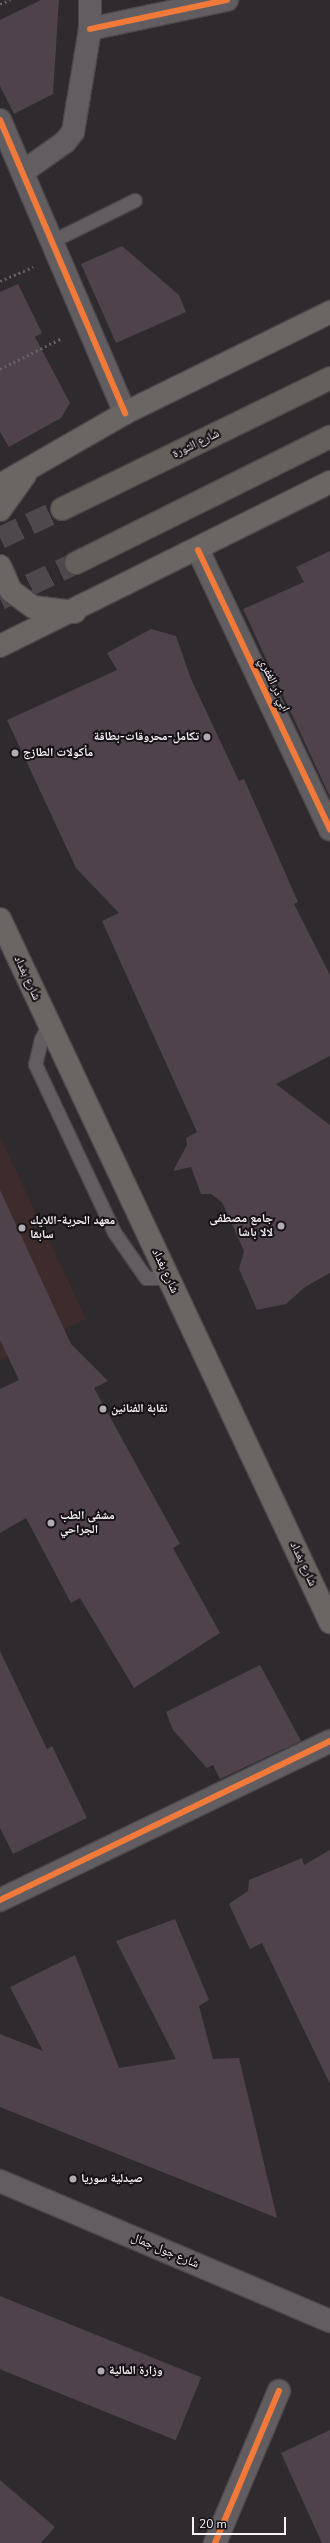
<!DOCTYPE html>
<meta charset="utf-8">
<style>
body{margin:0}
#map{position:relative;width:330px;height:2543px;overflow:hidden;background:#2e2a2e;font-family:"Nunito Sans","Noto Naskh Arabic",sans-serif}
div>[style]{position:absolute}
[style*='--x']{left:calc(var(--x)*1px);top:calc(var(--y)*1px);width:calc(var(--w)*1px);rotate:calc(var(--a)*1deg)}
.education>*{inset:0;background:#3e2c2c}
.building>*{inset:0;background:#50424b;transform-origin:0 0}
.highway-tunnel>*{height:22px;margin-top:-11px;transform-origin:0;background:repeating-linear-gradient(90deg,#4c484c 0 22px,transparent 0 33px)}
.path>*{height:2.5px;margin-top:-1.25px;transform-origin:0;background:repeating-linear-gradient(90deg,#646164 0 2px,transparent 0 5px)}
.roads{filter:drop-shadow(1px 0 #4b484b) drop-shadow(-1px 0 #4b484b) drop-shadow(0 1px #4b484b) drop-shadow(0 -1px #4b484b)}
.lane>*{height:13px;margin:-6.5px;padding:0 6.5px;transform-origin:6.5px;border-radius:6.5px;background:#615d61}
.street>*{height:22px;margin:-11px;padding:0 11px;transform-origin:11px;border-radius:11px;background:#615d61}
.secondary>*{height:22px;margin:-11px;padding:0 11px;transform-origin:11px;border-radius:11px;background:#615d61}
.primary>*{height:22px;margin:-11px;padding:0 11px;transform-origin:11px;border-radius:11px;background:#6a6664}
.highway>*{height:22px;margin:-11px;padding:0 11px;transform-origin:11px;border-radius:11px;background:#64615c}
.cycleway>*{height:6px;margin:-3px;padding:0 3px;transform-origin:3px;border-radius:3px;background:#f17a3a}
.dots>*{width:11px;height:11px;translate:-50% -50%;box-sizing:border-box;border:2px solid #161216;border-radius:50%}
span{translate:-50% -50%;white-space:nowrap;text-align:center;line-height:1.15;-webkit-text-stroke:4px #161216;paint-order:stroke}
.street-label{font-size:12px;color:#f7f2f7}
.poi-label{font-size:12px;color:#f7f2f7;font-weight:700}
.right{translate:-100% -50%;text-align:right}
.left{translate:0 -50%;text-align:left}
.scale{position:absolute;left:192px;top:2517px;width:94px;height:18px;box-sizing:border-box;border:2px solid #f7f2f7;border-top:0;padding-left:5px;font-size:12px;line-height:14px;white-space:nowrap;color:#f7f2f7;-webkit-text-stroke:3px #161216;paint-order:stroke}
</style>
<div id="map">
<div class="education">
<div style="clip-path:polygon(0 1137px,86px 1319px,0 1360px)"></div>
</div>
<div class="building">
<div style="clip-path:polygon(41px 0,59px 0,53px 94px,14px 114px,0 86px,0 20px)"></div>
<div style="clip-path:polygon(122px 246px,179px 295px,186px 312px,116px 343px,81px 264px)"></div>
<div style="clip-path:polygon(18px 284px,42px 333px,35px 337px,70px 403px,61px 418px,9px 447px,0 432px,0 292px)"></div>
<div style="clip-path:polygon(330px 551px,330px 797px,243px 609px,304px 582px,296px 567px)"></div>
<div style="clip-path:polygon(151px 629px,176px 636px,191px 679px,239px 781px,244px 779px,298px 902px,294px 904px,330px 975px,330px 1056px,276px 1084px,330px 1125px,330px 1273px,305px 1287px,286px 1304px,257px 1310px,239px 1269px,244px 1251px,222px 1202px,211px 1194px,201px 1194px,191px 1167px,173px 1171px,187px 1145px,186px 1138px,197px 1132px,102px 921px,119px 913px,76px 868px,7px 720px,117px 670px,107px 653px)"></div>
<div style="clip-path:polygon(0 1190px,71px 1344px,108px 1381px,94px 1388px,180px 1544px,173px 1548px,220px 1633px,134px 1688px,80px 1598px,71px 1603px,26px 1518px,0 1533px,0 1389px,19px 1380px,0 1340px)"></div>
<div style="clip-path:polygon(0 1651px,47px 1749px,52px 1746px,87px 1818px,13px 1854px,0 1828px)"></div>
<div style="clip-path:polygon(260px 1665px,301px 1741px,220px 1779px,213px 1765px,207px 1768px,173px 1730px,166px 1712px)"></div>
<div style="clip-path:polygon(330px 1850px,330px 2084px,262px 1943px,250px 1949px,229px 1904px,248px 1891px,249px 1880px,302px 1858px,304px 1865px)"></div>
<div style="clip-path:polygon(175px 1919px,209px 2000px,199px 2006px,213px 2059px,239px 2058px,277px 2218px,0 2107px,0 2034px,43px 2051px,10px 1987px,75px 1955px,119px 2068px,176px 2059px,116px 1941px)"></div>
<div style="left:0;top:2296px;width:217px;height:68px;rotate:22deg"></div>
<div style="clip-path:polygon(330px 2430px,330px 2543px,322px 2543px,281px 2453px)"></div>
<div style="clip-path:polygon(0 2480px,55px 2527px,41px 2543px,0 2543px)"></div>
</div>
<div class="highway-tunnel">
<div style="--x:0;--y:538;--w:68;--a:-25.1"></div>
<div style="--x:0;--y:599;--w:84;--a:-25.3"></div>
</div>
<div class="path">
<div style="--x:0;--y:4;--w:11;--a:-22"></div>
<div style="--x:0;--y:281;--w:36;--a:-23"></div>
<div style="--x:0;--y:369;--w:69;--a:-26.6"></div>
</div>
<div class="roads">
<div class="lane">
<div style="--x:54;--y:240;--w:90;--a:-26.3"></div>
<div style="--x:49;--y:1024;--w:17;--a:118"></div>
<div style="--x:41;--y:1039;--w:26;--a:103"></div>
<div style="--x:35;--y:1064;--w:186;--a:64.8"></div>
<div style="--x:114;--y:1232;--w:56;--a:55.2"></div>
<div style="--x:146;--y:1278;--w:22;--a:0"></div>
</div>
<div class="street">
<div style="--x:90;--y:29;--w:140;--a:-12"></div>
<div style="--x:0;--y:120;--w:319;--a:66.9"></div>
<div style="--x:24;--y:171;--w:50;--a:-35.3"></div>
<div style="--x:65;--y:142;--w:13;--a:-51"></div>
<div style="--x:73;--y:132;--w:104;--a:-80.6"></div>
<div style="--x:90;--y:29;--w:29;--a:-90"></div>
<div style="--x:198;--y:550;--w:309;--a:64.7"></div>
<div style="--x:0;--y:1900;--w:366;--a:-25.7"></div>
<div style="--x:215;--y:2543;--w:165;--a:-67.2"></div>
</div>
<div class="secondary">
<div style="--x:0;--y:2181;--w:358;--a:23"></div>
</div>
<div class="primary">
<div style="--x:0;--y:485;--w:144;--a:-29.9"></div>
<div style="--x:125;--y:413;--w:229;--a:-26.2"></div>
<div style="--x:0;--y:510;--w:43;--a:-54.5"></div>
<div style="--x:0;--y:566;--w:27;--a:66"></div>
<div style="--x:11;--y:591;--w:27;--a:36"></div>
<div style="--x:33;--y:607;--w:42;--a:6.8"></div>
<div style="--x:0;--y:646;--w:369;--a:-26.4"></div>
<div style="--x:0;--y:919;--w:777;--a:64.85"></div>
</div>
<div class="highway">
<div style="--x:62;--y:509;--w:298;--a:-26"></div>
<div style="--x:76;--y:563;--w:284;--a:-26.4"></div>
</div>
</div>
<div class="cycleway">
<div style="--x:90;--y:29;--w:140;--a:-12"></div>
<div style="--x:0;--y:120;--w:319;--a:66.9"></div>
<div style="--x:198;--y:550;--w:309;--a:64.7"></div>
<div style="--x:0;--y:1900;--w:366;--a:-25.7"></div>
<div style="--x:215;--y:2543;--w:165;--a:-67.2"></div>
</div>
<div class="dots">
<div style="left:207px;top:737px;background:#b1acb1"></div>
<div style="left:15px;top:753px;background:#b1acb1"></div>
<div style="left:281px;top:1226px;background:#b1acb1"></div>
<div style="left:22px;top:1228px;background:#b1acb1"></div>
<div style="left:103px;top:1409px;background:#b1acb1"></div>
<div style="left:51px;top:1523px;background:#b1acb1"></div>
<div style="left:73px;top:2179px;background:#b1acb1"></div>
<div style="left:101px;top:2371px;background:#b1acb1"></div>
</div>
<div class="street-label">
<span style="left:196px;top:444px;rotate:-26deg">شارع الثورة</span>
<span style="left:274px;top:685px;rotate:65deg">ابي ذر الغفري</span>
<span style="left:27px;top:978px;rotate:65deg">شارع بغداد</span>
<span style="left:165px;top:1271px;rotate:65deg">شارع بغداد</span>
<span style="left:303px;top:1564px;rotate:65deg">شارع بغداد</span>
<span style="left:165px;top:2251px;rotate:23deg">شارع جول جمال</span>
</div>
<div class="poi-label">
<span class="right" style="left:199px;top:737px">تكامل-محروقات-بطاقة</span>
<span class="left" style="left:23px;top:753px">مأكولات الطازج</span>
<span class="right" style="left:273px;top:1226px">جامع مصطفى<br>لالا باشا</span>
<span class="left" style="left:30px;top:1228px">معهد الحرية-اللايك<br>سابقا</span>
<span class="left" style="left:111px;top:1409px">نقابة الفنانين</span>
<span class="left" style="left:60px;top:1523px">مشفى الطب<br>الجراحي</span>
<span class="left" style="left:81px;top:2179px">صيدلية سوريا</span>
<span class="left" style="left:109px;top:2371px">وزارة المالية</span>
</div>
<div class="scale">20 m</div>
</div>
